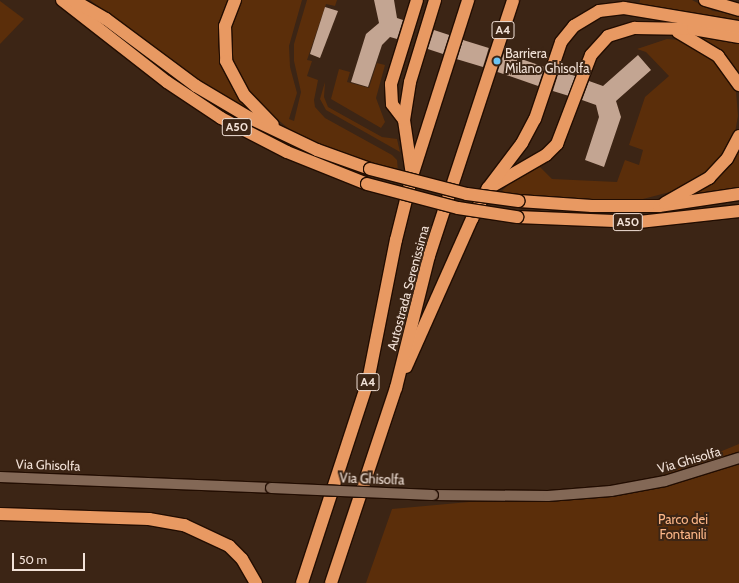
<!DOCTYPE html>
<style>
body{margin:0}
#map{position:relative;width:739px;height:583px;overflow:hidden;background:#3c2515;font-family:Cabin,sans-serif}
div>[style]{position:absolute}
[style*='--x']{left:calc(var(--x)*1px);top:calc(var(--y)*1px);width:calc(var(--w)*1px);rotate:calc(var(--a)*1deg)}
.green>*{inset:0;background:#5b2e0a}
.building>*{inset:0;background:#c3a592;transform-origin:0 0}
.roads{filter:drop-shadow(1px 0 #220d01) drop-shadow(-1px 0 #220d01) drop-shadow(0 1px #220d01) drop-shadow(0 -1px #220d01)}
.tertiary>*{height:10px;margin:-5px;padding:0 5px;transform-origin:5px;border-radius:5px;background:#836856}
.motorway>*{height:12px;margin:-6px;padding:0 6px;transform-origin:6px;border-radius:6px;background:#e89962}
.bridges{filter:drop-shadow(1px 0 #220d01) drop-shadow(-1px 0 #220d01) drop-shadow(0 1px #220d01) drop-shadow(0 -1px #220d01)}
.tertiary-bridge>*{height:10px;margin:-5px;padding:0 5px;transform-origin:5px;border-radius:5px;background:#836856}
.motorway-bridge>*{height:12px;margin:-6px;padding:0 6px;transform-origin:6px;border-radius:6px;background:#e89962}
.dots>*{width:11px;height:11px;translate:-50% -50%;box-sizing:border-box;border:2px solid #3c2515;border-radius:50%}
span{translate:-50% -50%;white-space:nowrap;text-align:center;line-height:1.15;-webkit-text-stroke:4px #3c2515;paint-order:stroke}
.shield-label span{padding:1px 3px;background:#3c2515;border:1px solid;border-radius:3px;-webkit-text-stroke-width:0}
.shield-label{font-size:12px;color:#f2e2d8;font-weight:700}
.poi-label{font-size:13px;color:#f2e2d8}
.left{translate:0 -50%;text-align:left}
.street-label{font-size:13px;color:#f2e2d8}
.park-label{font-size:13px;color:#fdb788}
.scale{position:absolute;left:12px;top:553px;width:73px;height:18px;box-sizing:border-box;border:2px solid #f2e2d8;border-top:0;padding-left:5px;font-size:12px;line-height:14px;white-space:nowrap;color:#f2e2d8;-webkit-text-stroke:3px #3c2515;paint-order:stroke}
</style>
<div id="map">
<div class="green">
<div style="clip-path:polygon(90px 0,228px 0,221px 18px,218px 46px,228px 78px,246px 106px,245px 108px,193px 77px)"></div>
<div style="clip-path:polygon(241px 0,302px 0,289px 46px,290px 67px,297px 93px,289px 119px,294px 121px,301px 92px,294px 61px,294px 44px,307px 0,337px 0,335px 6px,326px 4px,307px 60px,312px 61px,307px 76px,318px 80px,314px 100px,315px 107px,325px 118px,392px 155px,397px 160px,398px 171px,338px 153px,295px 134px,258px 103px,245px 87px,231px 57px,230px 25px)"></div>
<div style="clip-path:polygon(640px 0,692px 0,713px 11px,739px 15px,739px 22px,639px 5px)"></div>
<div style="clip-path:polygon(0 1px,24px 19px,0 44px)"></div>
<div style="clip-path:polygon(702px 35px,739px 42px,739px 75px,728px 59px,701px 38px)"></div>
<div style="clip-path:polygon(667px 39px,680px 40px,712px 58px,736px 91px,738px 116px,734px 138px,714px 167px,670px 192px,639px 200px,559px 200px,500px 193px,514px 179px,540px 167px,552px 179px,617px 182px,625px 160px,639px 165px,643px 150px,629px 145px,645px 97px,669px 76px,646px 52px,637px 49px)"></div>
<div style="clip-path:polygon(377px 63px,385px 65px,376px 98px,385px 122px,381px 128px,331px 99px,339px 69px,350px 72px,347px 82px,369px 88px)"></div>
<div style="clip-path:polygon(325px 82px,324px 97px,328px 107px,382px 137px,397px 139px,400px 152px,326px 110px,320px 99px)"></div>
<div style="clip-path:polygon(739px 149px,739px 190px,688px 197px)"></div>
<div style="clip-path:polygon(739px 444px,739px 583px,366px 583px,392px 509px,634px 487px)"></div>
</div>
<div class="building">
<div style="clip-path:polygon(374px 0,394px 0,397px 18px,403px 20px,397px 39px,390px 37px,382px 45px,368px 87px,351px 82px,366px 34px,379px 23px)"></div>
<div style="clip-path:polygon(325px 7px,338px 11px,320px 58px,310px 54px)"></div>
<div style="left:434px;top:30px;width:16px;height:20px;rotate:18deg"></div>
<div style="left:463px;top:40px;width:27px;height:20px;rotate:17deg"></div>
<div style="left:504px;top:53px;width:43px;height:20px;rotate:19deg"></div>
<div style="clip-path:polygon(638px 55px,651px 70px,616px 101px,621px 117px,604px 167px,585px 160px,599px 117px,596px 105px,582px 100px,589px 81px,603px 86px)"></div>
<div style="left:559px;top:71px;width:17px;height:21px;rotate:17deg"></div>
</div>
<div class="roads">
<div class="tertiary">
<div style="--x:0;--y:477;--w:271;--a:2.3"></div>
<div style="--x:433;--y:495;--w:115;--a:0.5"></div>
<div style="--x:548;--y:496;--w:63;--a:-4.5"></div>
<div style="--x:611;--y:491;--w:55;--a:-10.5"></div>
<div style="--x:665;--y:481;--w:77;--a:-17.3"></div>
</div>
<div class="motorway">
<div style="--x:62;--y:0;--w:133;--a:38"></div>
<div style="--x:167;--y:82;--w:65;--a:33.7"></div>
<div style="--x:221;--y:118;--w:74;--a:27.3"></div>
<div style="--x:287;--y:152;--w:86;--a:21.8"></div>
<div style="--x:73;--y:0;--w:38;--a:30"></div>
<div style="--x:106;--y:19;--w:112;--a:36.7"></div>
<div style="--x:196;--y:86;--w:63;--a:30.7"></div>
<div style="--x:250;--y:118;--w:74;--a:25.5"></div>
<div style="--x:317;--y:150;--w:56;--a:19.7"></div>
<div style="--x:235;--y:0;--w:28;--a:111"></div>
<div style="--x:225;--y:26;--w:35;--a:88"></div>
<div style="--x:226;--y:61;--w:40;--a:62"></div>
<div style="--x:245;--y:96;--w:40;--a:46"></div>
<div style="--x:705;--y:0;--w:35;--a:16"></div>
<div style="--x:678;--y:32;--w:47;--a:31"></div>
<div style="--x:718;--y:56;--w:36;--a:54"></div>
<div style="--x:404;--y:120;--w:20;--a:-127"></div>
<div style="--x:392;--y:104;--w:20;--a:-93"></div>
<div style="--x:391;--y:84;--w:88;--a:-72.8"></div>
<div style="--x:412;--y:175;--w:56;--a:-98.3"></div>
<div style="--x:404;--y:120;--w:38;--a:-81"></div>
<div style="--x:410;--y:82;--w:86;--a:-73"></div>
<div style="--x:494;--y:185;--w:60;--a:-30"></div>
<div style="--x:546;--y:155;--w:16;--a:-45"></div>
<div style="--x:557;--y:144;--w:95;--a:-69.1"></div>
<div style="--x:591;--y:55;--w:25;--a:-48"></div>
<div style="--x:608;--y:36;--w:28;--a:-17"></div>
<div style="--x:635;--y:28;--w:58;--a:1"></div>
<div style="--x:693;--y:29;--w:47;--a:9.9"></div>
<div style="--x:519;--y:201;--w:73;--a:3.9"></div>
<div style="--x:592;--y:206;--w:67;--a:0"></div>
<div style="--x:659;--y:206;--w:81;--a:-8.5"></div>
<div style="--x:665;--y:203;--w:51;--a:-29.6"></div>
<div style="--x:709;--y:178;--w:26;--a:-47"></div>
<div style="--x:727;--y:159;--w:26;--a:-62"></div>
<div style="--x:517;--y:217;--w:122;--a:2.3"></div>
<div style="--x:639;--y:222;--w:101;--a:-6.3"></div>
<div style="--x:406;--y:367;--w:162;--a:-66"></div>
<div style="--x:472;--y:219;--w:35;--a:-63"></div>
<div style="--x:488;--y:188;--w:56;--a:-52.9"></div>
<div style="--x:522;--y:143;--w:27;--a:-62"></div>
<div style="--x:535;--y:119;--w:81;--a:-71.3"></div>
<div style="--x:561;--y:42;--w:21;--a:-51"></div>
<div style="--x:574;--y:26;--w:29;--a:-31"></div>
<div style="--x:599;--y:11;--w:25;--a:-7"></div>
<div style="--x:624;--y:8;--w:117;--a:9.4"></div>
<div style="--x:0;--y:514;--w:149;--a:1.9"></div>
<div style="--x:149;--y:519;--w:36;--a:10"></div>
<div style="--x:184;--y:525;--w:50;--a:25"></div>
<div style="--x:229;--y:546;--w:18;--a:45"></div>
<div style="--x:242;--y:559;--w:28;--a:60"></div>
<div style="--x:302;--y:583;--w:213;--a:-71.9"></div>
<div style="--x:368;--y:381;--w:144;--a:-78.8"></div>
<div style="--x:396;--y:240;--w:66;--a:-76"></div>
<div style="--x:412;--y:176;--w:185;--a:-72.3"></div>
<div style="--x:331;--y:583;--w:206;--a:-71.6"></div>
<div style="--x:396;--y:388;--w:136;--a:-76"></div>
<div style="--x:429;--y:256;--w:269;--a:-71.8"></div>
</div>
</div>
<div class="bridges">
<div class="tertiary-bridge">
<div style="--x:271;--y:488;--w:162;--a:2.5"></div>
</div>
<div class="motorway-bridge">
<div style="--x:370;--y:169;--w:100;--a:14.5"></div>
<div style="--x:467;--y:194;--w:52;--a:7.7"></div>
<div style="--x:367;--y:184;--w:94;--a:14.8"></div>
<div style="--x:458;--y:208;--w:60;--a:8.7"></div>
</div>
</div>
<div class="dots">
<div style="left:497px;top:61px;background:#6cc3f2"></div>
</div>
<div class="shield-label">
<span style="left:503px;top:30px">A4</span>
<span style="left:237px;top:127px">A50</span>
<span style="left:628px;top:222px">A50</span>
<span style="left:368px;top:382px">A4</span>
</div>
<div class="poi-label">
<span class="left" style="left:505px;top:61px">Barriera<br>Milano Ghisolfa</span>
</div>
<div class="street-label">
<span style="left:408px;top:288px;rotate:-75deg">Autostrada Serenissima</span>
<span style="left:689px;top:460px;rotate:-16deg">Via Ghisolfa</span>
<span style="left:48px;top:465px;rotate:2deg">Via Ghisolfa</span>
<span style="left:372px;top:479px;rotate:2deg">Via Ghisolfa</span>
</div>
<div class="park-label">
<span style="left:683px;top:527px">Parco dei<br>Fontanili</span>
</div>
<div class="scale">50 m</div>
</div>
